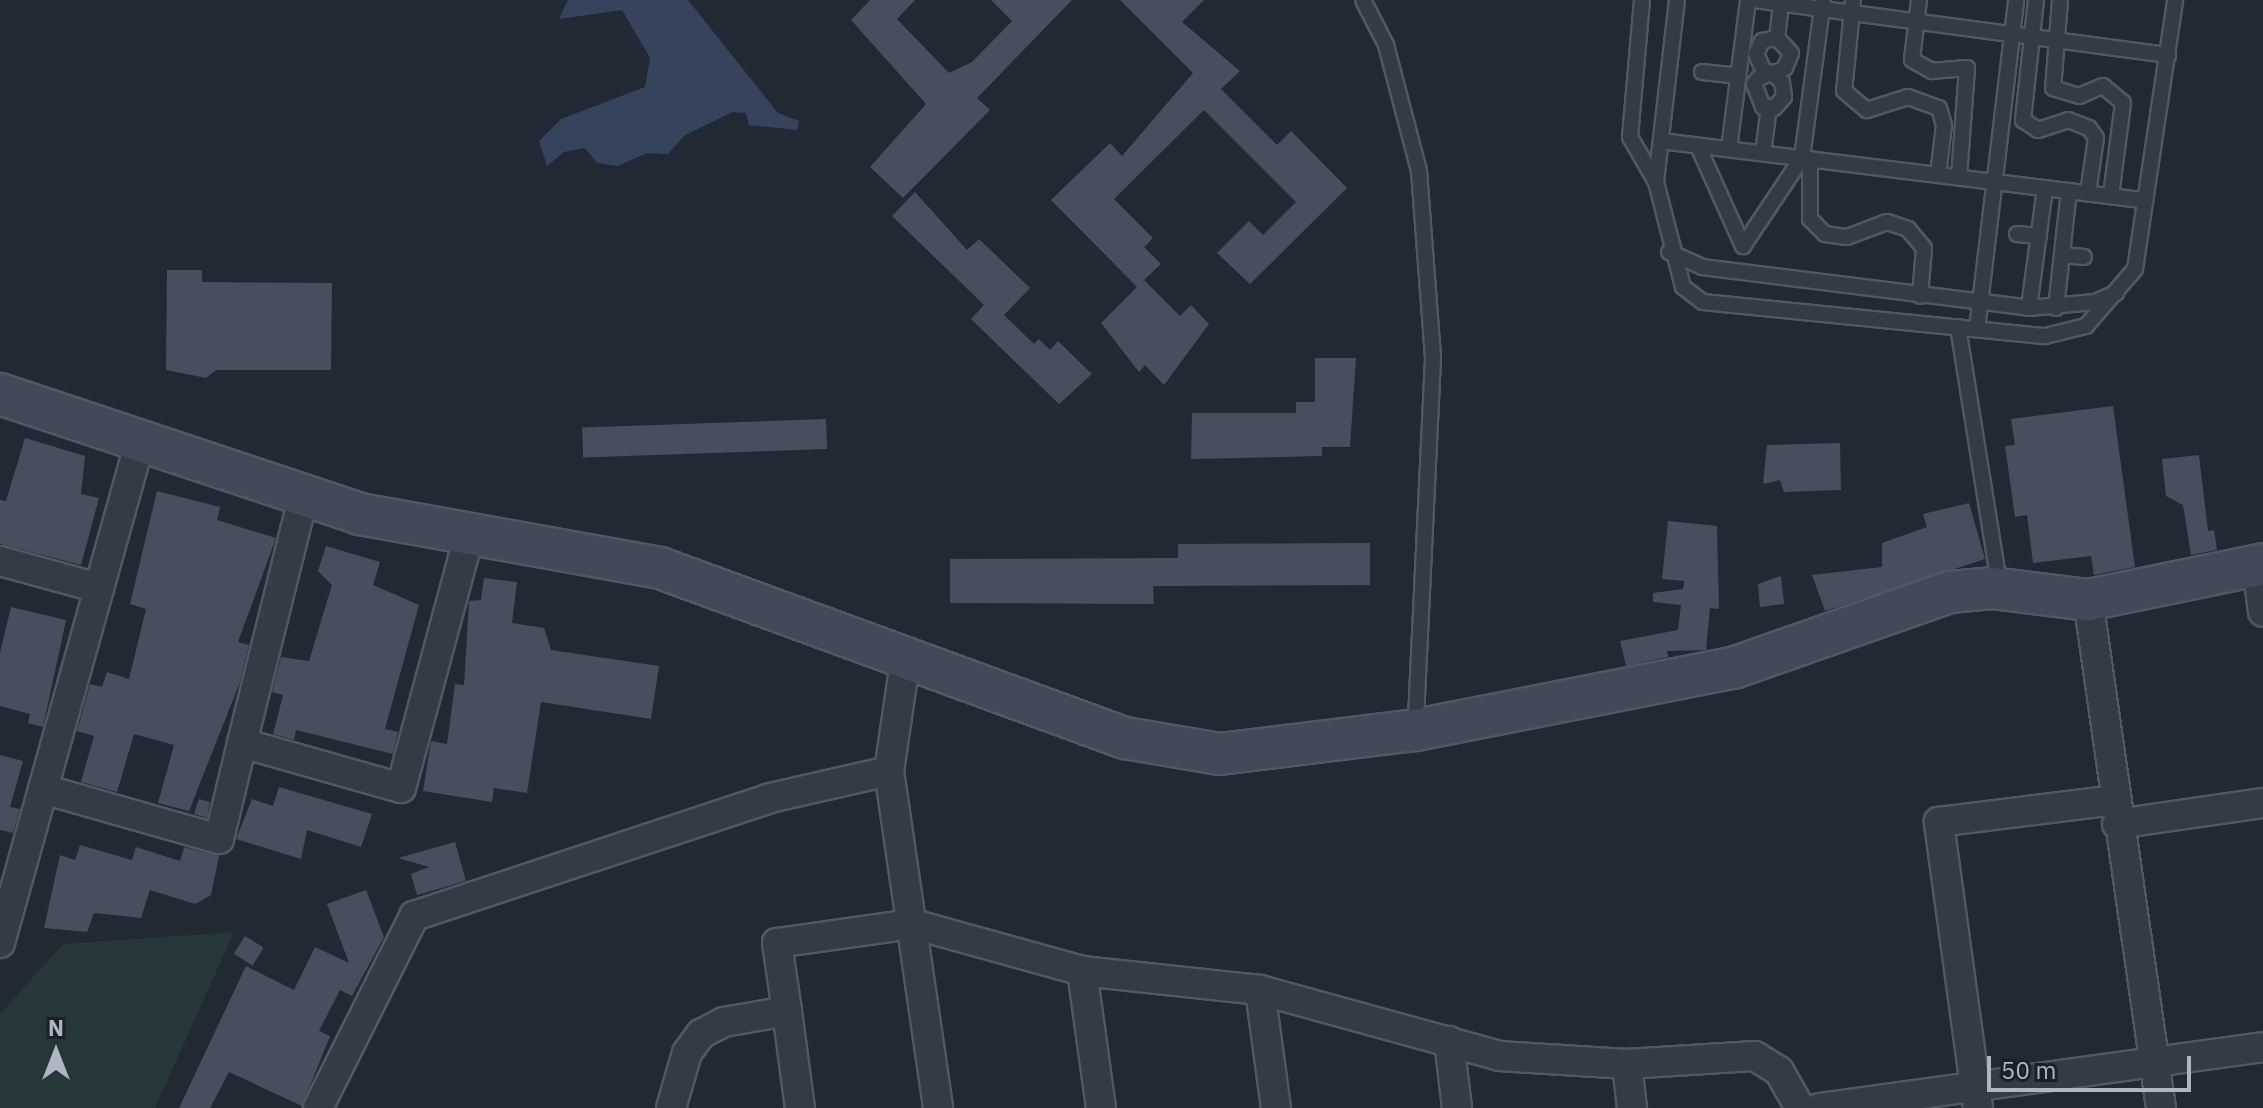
<!DOCTYPE html>
<style>
body{margin:0}
#map{position:relative;width:2263px;height:1108px;overflow:hidden;background:#212935;font-family:"IBM Plex Sans",sans-serif}
div>[style]{position:absolute}
[style*='--x']{left:calc(var(--x)*1px);top:calc(var(--y)*1px);width:calc(var(--w)*1px);rotate:calc(var(--a)*1deg)}
.green>*{inset:0;background:#253738}
.water>*{inset:0;background:#35445c}
.building>*{inset:0;background:#474f5f;transform-origin:0 0}
.roads{filter:drop-shadow(2px 0 #515864) drop-shadow(-2px 0 #515864) drop-shadow(0 2px #515864) drop-shadow(0 -2px #515864)}
.lane>*{height:14px;margin:-7px;padding:0 7px;transform-origin:7px;border-radius:7px;background:#343b46}
.street>*{height:28px;margin:-14px;padding:0 14px;transform-origin:14px;border-radius:14px;background:#343b46}
.secondary>*{height:40px;margin:-20px;padding:0 20px;transform-origin:20px;border-radius:20px;background:#424a59}
span{translate:-50% -50%;white-space:nowrap;text-align:center;line-height:1.15;-webkit-text-stroke:8px #19202a;paint-order:stroke}
.north{position:absolute;left:16px;top:1012px;width:80px;height:80px;-webkit-text-stroke:6px #19202a;paint-order:stroke;rotate:0deg;font-size:22px;font-weight:700;line-height:32px;text-align:center;color:#aeb5c3}
.north::after{content:'';display:block;margin:auto;width:28px;height:36px;background:#aeb5c3;clip-path:polygon(50% 0,100% 100%,50% 72%,0 100%)}
.scale{position:absolute;left:1987px;top:1056px;width:204px;height:36px;box-sizing:border-box;border:4px solid #aeb5c3;border-top:0;padding-left:10px;font-size:24px;line-height:28px;white-space:nowrap;color:#aeb5c3;-webkit-text-stroke:6px #19202a;paint-order:stroke}
</style>
<div id="map">
<div class="green">
<div style="clip-path:polygon(234px 932px,155px 1108px,0 1108px,0 1014px,63px 944px)"></div>
</div>
<div class="water">
<div style="clip-path:polygon(568px 0,688px 0,778px 113px,799px 121px,797px 130px,749px 125px,746px 113px,733px 112px,685px 135px,668px 154px,647px 153px,618px 166px,597px 163px,585px 148px,564px 152px,547px 166px,539px 141px,561px 119px,645px 87px,650px 58px,622px 10px,559px 19px)"></div>
</div>
<div class="building">
<div style="clip-path:polygon(870px 0,915px 0,897px 19px,949px 73px,972px 62px,1012px 21px,991px 0,1072px 0,977px 98px,990px 110px,903px 198px,870px 167px,926px 104px,851px 20px)"></div>
<div style="clip-path:polygon(1120px 0,1204px 0,1182px 22px,1240px 71px,1221px 89px,1277px 145px,1291px 131px,1347px 188px,1250px 284px,1217px 253px,1249px 221px,1263px 235px,1296px 202px,1204px 110px,1114px 199px,1153px 238px,1144px 247px,1161px 264px,1144px 280px,1180px 316px,1191px 305px,1209px 324px,1164px 385px,1145px 365px,1139px 372px,1101px 323px,1137px 287px,1051px 200px,1110px 143px,1122px 156px,1193px 73px)"></div>
<div style="clip-path:polygon(915px 192px,967px 250px,979px 239px,1030px 288px,1004px 315px,1034px 344px,1039px 339px,1050px 350px,1058px 341px,1092px 374px,1059px 404px,971px 319px,984px 305px,892px 216px)"></div>
<div style="clip-path:polygon(167px 270px,202px 270px,202px 282px,332px 283px,331px 370px,216px 370px,206px 378px,166px 370px)"></div>
<div style="clip-path:polygon(1315px 358px,1356px 358px,1350px 447px,1322px 447px,1322px 456px,1191px 459px,1192px 413px,1296px 413px,1296px 402px,1315px 402px)"></div>
<div style="clip-path:polygon(2113px 406px,2135px 567px,2094px 575px,2091px 556px,2033px 563px,2027px 515px,2015px 517px,2005px 446px,2015px 445px,2011px 419px)"></div>
<div style="left:826px;top:419px;width:30px;height:244px;rotate:88deg"></div>
<div style="clip-path:polygon(25px 438px,85px 456px,81px 494px,99px 498px,81px 565px,0 544px,0 500px,6px 501px)"></div>
<div style="clip-path:polygon(1840px 443px,1841px 490px,1784px 492px,1780px 480px,1763px 484px,1767px 445px)"></div>
<div style="clip-path:polygon(2199px 455px,2208px 531px,2214px 530px,2217px 550px,2191px 555px,2183px 505px,2166px 496px,2162px 459px)"></div>
<div style="clip-path:polygon(157px 491px,220px 507px,217px 520px,276px 538px,238px 642px,249px 645px,240px 682px,189px 811px,158px 803px,174px 745px,134px 734px,117px 792px,81px 782px,94px 736px,77px 731px,90px 684px,102px 687px,107px 672px,129px 679px,146px 609px,130px 604px)"></div>
<div style="clip-path:polygon(1969px 503px,1985px 559px,1825px 611px,1812px 575px,1882px 567px,1882px 543px,1927px 527px,1923px 514px)"></div>
<div style="clip-path:polygon(1668px 521px,1717px 526px,1719px 609px,1710px 608px,1706px 650px,1667px 651px,1668px 657px,1626px 666px,1620px 641px,1678px 630px,1681px 605px,1653px 602px,1653px 593px,1683px 589px,1684px 581px,1662px 579px)"></div>
<div style="clip-path:polygon(1370px 543px,1370px 585px,1153px 586px,1154px 604px,950px 603px,950px 559px,1178px 558px,1178px 544px)"></div>
<div style="clip-path:polygon(326px 546px,380px 562px,373px 585px,419px 605px,385px 729px,398px 732px,393px 754px,296px 730px,294px 740px,273px 734px,283px 695px,272px 692px,281px 657px,309px 661px,332px 585px,318px 571px)"></div>
<div style="clip-path:polygon(1781px 576px,1784px 604px,1760px 607px,1758px 584px)"></div>
<div style="clip-path:polygon(484px 578px,517px 582px,512px 623px,544px 628px,551px 650px,659px 666px,651px 719px,541px 702px,527px 793px,494px 788px,492px 802px,423px 791px,431px 741px,447px 744px,455px 684px,464px 685px,469px 601px,481px 600px)"></div>
<div style="clip-path:polygon(11px 607px,66px 620px,43px 727px,28px 723px,30px 714px,0 706px,0 653px)"></div>
<div style="clip-path:polygon(0 755px,23px 761px,10px 807px,20px 809px,13px 833px,0 830px)"></div>
<div style="clip-path:polygon(279px 787px,372px 814px,361px 847px,307px 830px,301px 859px,236px 839px,252px 799px,273px 806px)"></div>
<div style="clip-path:polygon(199px 799px,210px 802px,207px 818px,194px 814px)"></div>
<div style="clip-path:polygon(455px 842px,466px 881px,417px 895px,411px 874px,429px 867px,398px 858px)"></div>
<div style="clip-path:polygon(80px 845px,132px 860px,136px 847px,180px 861px,184px 847px,219px 856px,211px 895px,195px 904px,150px 890px,141px 918px,94px 913px,87px 932px,44px 928px,60px 855px,75px 860px)"></div>
<div style="clip-path:polygon(366px 890px,384px 937px,352px 996px,340px 990px,319px 1031px,330px 1036px,302px 1106px,229px 1072px,210px 1108px,179px 1108px,246px 966px,294px 990px,315px 947px,349px 963px,327px 904px)"></div>
<div style="left:245px;top:936px;width:22px;height:21px;rotate:32deg"></div>
</div>
<div class="roads">
<div class="lane">
<div style="--x:1363;--y:0;--w:51;--a:62.9"></div>
<div style="--x:1386;--y:45;--w:130;--a:75.3"></div>
<div style="--x:1419;--y:171;--w:188;--a:85.7"></div>
<div style="--x:1433;--y:358;--w:367;--a:92.7"></div>
<div style="--x:1642;--y:0;--w:138;--a:95"></div>
<div style="--x:1630;--y:137;--w:52;--a:60"></div>
<div style="--x:1677;--y:0;--w:183;--a:96.6"></div>
<div style="--x:1656;--y:182;--w:108;--a:75.6"></div>
<div style="--x:1683;--y:287;--w:25;--a:37"></div>
<div style="--x:1703;--y:302;--w:344;--a:5.7"></div>
<div style="--x:2045;--y:336;--w:42;--a:-13.7"></div>
<div style="--x:2086;--y:326;--w:75;--a:-49.3"></div>
<div style="--x:2135;--y:269;--w:272;--a:-81.5"></div>
<div style="--x:1755;--y:0;--w:417;--a:7.6"></div>
<div style="--x:1853;--y:0;--w:91;--a:95.6"></div>
<div style="--x:1844;--y:91;--w:30;--a:40"></div>
<div style="--x:1867;--y:110;--w:43;--a:-17.6"></div>
<div style="--x:1908;--y:97;--w:33;--a:20"></div>
<div style="--x:1939;--y:108;--w:18;--a:74"></div>
<div style="--x:1944;--y:125;--w:50;--a:96.8"></div>
<div style="--x:1919;--y:0;--w:60;--a:96.7"></div>
<div style="--x:1912;--y:60;--w:23;--a:29"></div>
<div style="--x:1932;--y:71;--w:35;--a:-5"></div>
<div style="--x:1967;--y:68;--w:109;--a:94.2"></div>
<div style="--x:2036;--y:0;--w:121;--a:96.2"></div>
<div style="--x:2023;--y:120;--w:18;--a:34"></div>
<div style="--x:2038;--y:130;--w:32;--a:-18"></div>
<div style="--x:2068;--y:120;--w:22;--a:21"></div>
<div style="--x:2089;--y:128;--w:12;--a:55"></div>
<div style="--x:2096;--y:138;--w:56;--a:98.3"></div>
<div style="--x:2060;--y:0;--w:88;--a:94.5"></div>
<div style="--x:2053;--y:88;--w:27;--a:17"></div>
<div style="--x:2079;--y:96;--w:26;--a:-23"></div>
<div style="--x:2103;--y:86;--w:26;--a:40"></div>
<div style="--x:2123;--y:103;--w:94;--a:97.4"></div>
<div style="--x:1777;--y:38;--w:15;--a:169"></div>
<div style="--x:1762;--y:41;--w:14;--a:115"></div>
<div style="--x:1756;--y:54;--w:19;--a:65"></div>
<div style="--x:1764;--y:71;--w:6;--a:18"></div>
<div style="--x:1770;--y:73;--w:8;--a:30"></div>
<div style="--x:1777;--y:77;--w:7;--a:45"></div>
<div style="--x:1782;--y:82;--w:15;--a:82"></div>
<div style="--x:1784;--y:97;--w:15;--a:132"></div>
<div style="--x:1774;--y:108;--w:11;--a:-175"></div>
<div style="--x:1763;--y:107;--w:25;--a:-111"></div>
<div style="--x:1754;--y:84;--w:8;--a:-50"></div>
<div style="--x:1759;--y:78;--w:12;--a:-24"></div>
<div style="--x:1770;--y:73;--w:8;--a:-7"></div>
<div style="--x:1778;--y:72;--w:8;--a:-30"></div>
<div style="--x:1785;--y:68;--w:16;--a:-68"></div>
<div style="--x:1791;--y:53;--w:21;--a:-133"></div>
<div style="--x:1777;--y:38;--w:34;--a:-83"></div>
<div style="--x:1702;--y:72;--w:36;--a:6"></div>
<div style="--x:1661;--y:141;--w:488;--a:7"></div>
<div style="--x:1698;--y:146;--w:110;--a:65.8"></div>
<div style="--x:1743;--y:246;--w:106;--a:-56.2"></div>
<div style="--x:1802;--y:158;--w:159;--a:-82.4"></div>
<div style="--x:1729;--y:149;--w:150;--a:-82.7"></div>
<div style="--x:1763;--y:153;--w:46;--a:-82.6"></div>
<div style="--x:1810;--y:159;--w:60;--a:90"></div>
<div style="--x:1810;--y:219;--w:21;--a:45"></div>
<div style="--x:1825;--y:234;--w:22;--a:8"></div>
<div style="--x:1847;--y:237;--w:43;--a:-20.6"></div>
<div style="--x:1887;--y:222;--w:22;--a:18"></div>
<div style="--x:1908;--y:229;--w:25;--a:50"></div>
<div style="--x:1924;--y:248;--w:48;--a:94.8"></div>
<div style="--x:2017;--y:234;--w:22;--a:5"></div>
<div style="--x:1669;--y:252;--w:36;--a:24"></div>
<div style="--x:1702;--y:267;--w:330;--a:7.1"></div>
<div style="--x:2029;--y:308;--w:66;--a:-5.2"></div>
<div style="--x:2095;--y:302;--w:23;--a:-23"></div>
<div style="--x:2062;--y:255;--w:22;--a:5"></div>
<div style="--x:2029;--y:308;--w:121;--a:-82.4"></div>
<div style="--x:2056;--y:308;--w:118;--a:-83.7"></div>
<div style="--x:1958;--y:327;--w:260;--a:80.9"></div>
<div style="--x:1977;--y:329;--w:331;--a:-83.2"></div>
</div>
<div class="street">
<div style="--x:0;--y:561;--w:103;--a:15.3"></div>
<div style="--x:2257;--y:565;--w:47;--a:82.7"></div>
<div style="--x:2088;--y:600;--w:513;--a:81.82"></div>
<div style="--x:906;--y:655;--w:117;--a:98.3"></div>
<div style="--x:889;--y:771;--w:341;--a:81.7"></div>
<div style="--x:242;--y:743;--w:256;--a:-76"></div>
<div style="--x:43;--y:789;--w:364;--a:-74.4"></div>
<div style="--x:2117;--y:824;--w:148;--a:-8.2"></div>
<div style="--x:0;--y:943;--w:160;--a:-74.4"></div>
<div style="--x:43;--y:789;--w:183;--a:15.9"></div>
<div style="--x:219;--y:839;--w:99;--a:-76.5"></div>
<div style="--x:242;--y:743;--w:165;--a:15.8"></div>
<div style="--x:401;--y:788;--w:261;--a:-74.9"></div>
<div style="--x:1082;--y:971;--w:138;--a:82.1"></div>
<div style="--x:1260;--y:990;--w:119;--a:82.3"></div>
<div style="--x:787;--y:1011;--w:98;--a:82.4"></div>
<div style="--x:1449;--y:1041;--w:67;--a:83.2"></div>
<div style="--x:1627;--y:1064;--w:44;--a:83.5"></div>
<div style="--x:318;--y:1108;--w:215;--a:-63.4"></div>
<div style="--x:414;--y:916;--w:375;--a:-18.3"></div>
<div style="--x:770;--y:798;--w:122;--a:-12.8"></div>
<div style="--x:671;--y:1108;--w:57;--a:-73.8"></div>
<div style="--x:687;--y:1053;--w:24;--a:-54"></div>
<div style="--x:701;--y:1034;--w:26;--a:-28"></div>
<div style="--x:724;--y:1022;--w:64;--a:-9.9"></div>
<div style="--x:787;--y:1011;--w:69;--a:-98.4"></div>
<div style="--x:777;--y:943;--w:137;--a:-8"></div>
<div style="--x:913;--y:924;--w:175;--a:15.5"></div>
<div style="--x:1082;--y:971;--w:179;--a:6.1"></div>
<div style="--x:1260;--y:990;--w:248;--a:15.4"></div>
<div style="--x:1499;--y:1056;--w:128;--a:3.6"></div>
<div style="--x:1627;--y:1064;--w:128;--a:-3.6"></div>
<div style="--x:1755;--y:1056;--w:28;--a:32"></div>
<div style="--x:1779;--y:1071;--w:43;--a:60.4"></div>
<div style="--x:1819;--y:1108;--w:448;--a:-7.8"></div>
<div style="--x:1978;--y:1108;--w:289;--a:-97.8"></div>
<div style="--x:1939;--y:822;--w:177;--a:-7.1"></div>
</div>
<div class="secondary">
<div style="--x:0;--y:394;--w:379;--a:18.4"></div>
<div style="--x:360;--y:514;--w:305;--a:10.2"></div>
<div style="--x:660;--y:568;--w:495;--a:20.1"></div>
<div style="--x:1125;--y:738;--w:96;--a:9.6"></div>
<div style="--x:1220;--y:754;--w:197;--a:-7"></div>
<div style="--x:1416;--y:730;--w:323;--a:-11.1"></div>
<div style="--x:1733;--y:668;--w:230;--a:-19.3"></div>
<div style="--x:1950;--y:592;--w:42;--a:-5.4"></div>
<div style="--x:1992;--y:588;--w:97;--a:7.1"></div>
<div style="--x:2088;--y:600;--w:179;--a:-11.6"></div>
</div>
</div>
<div class="north">N</div>
<div class="scale">50 m</div>
</div>
